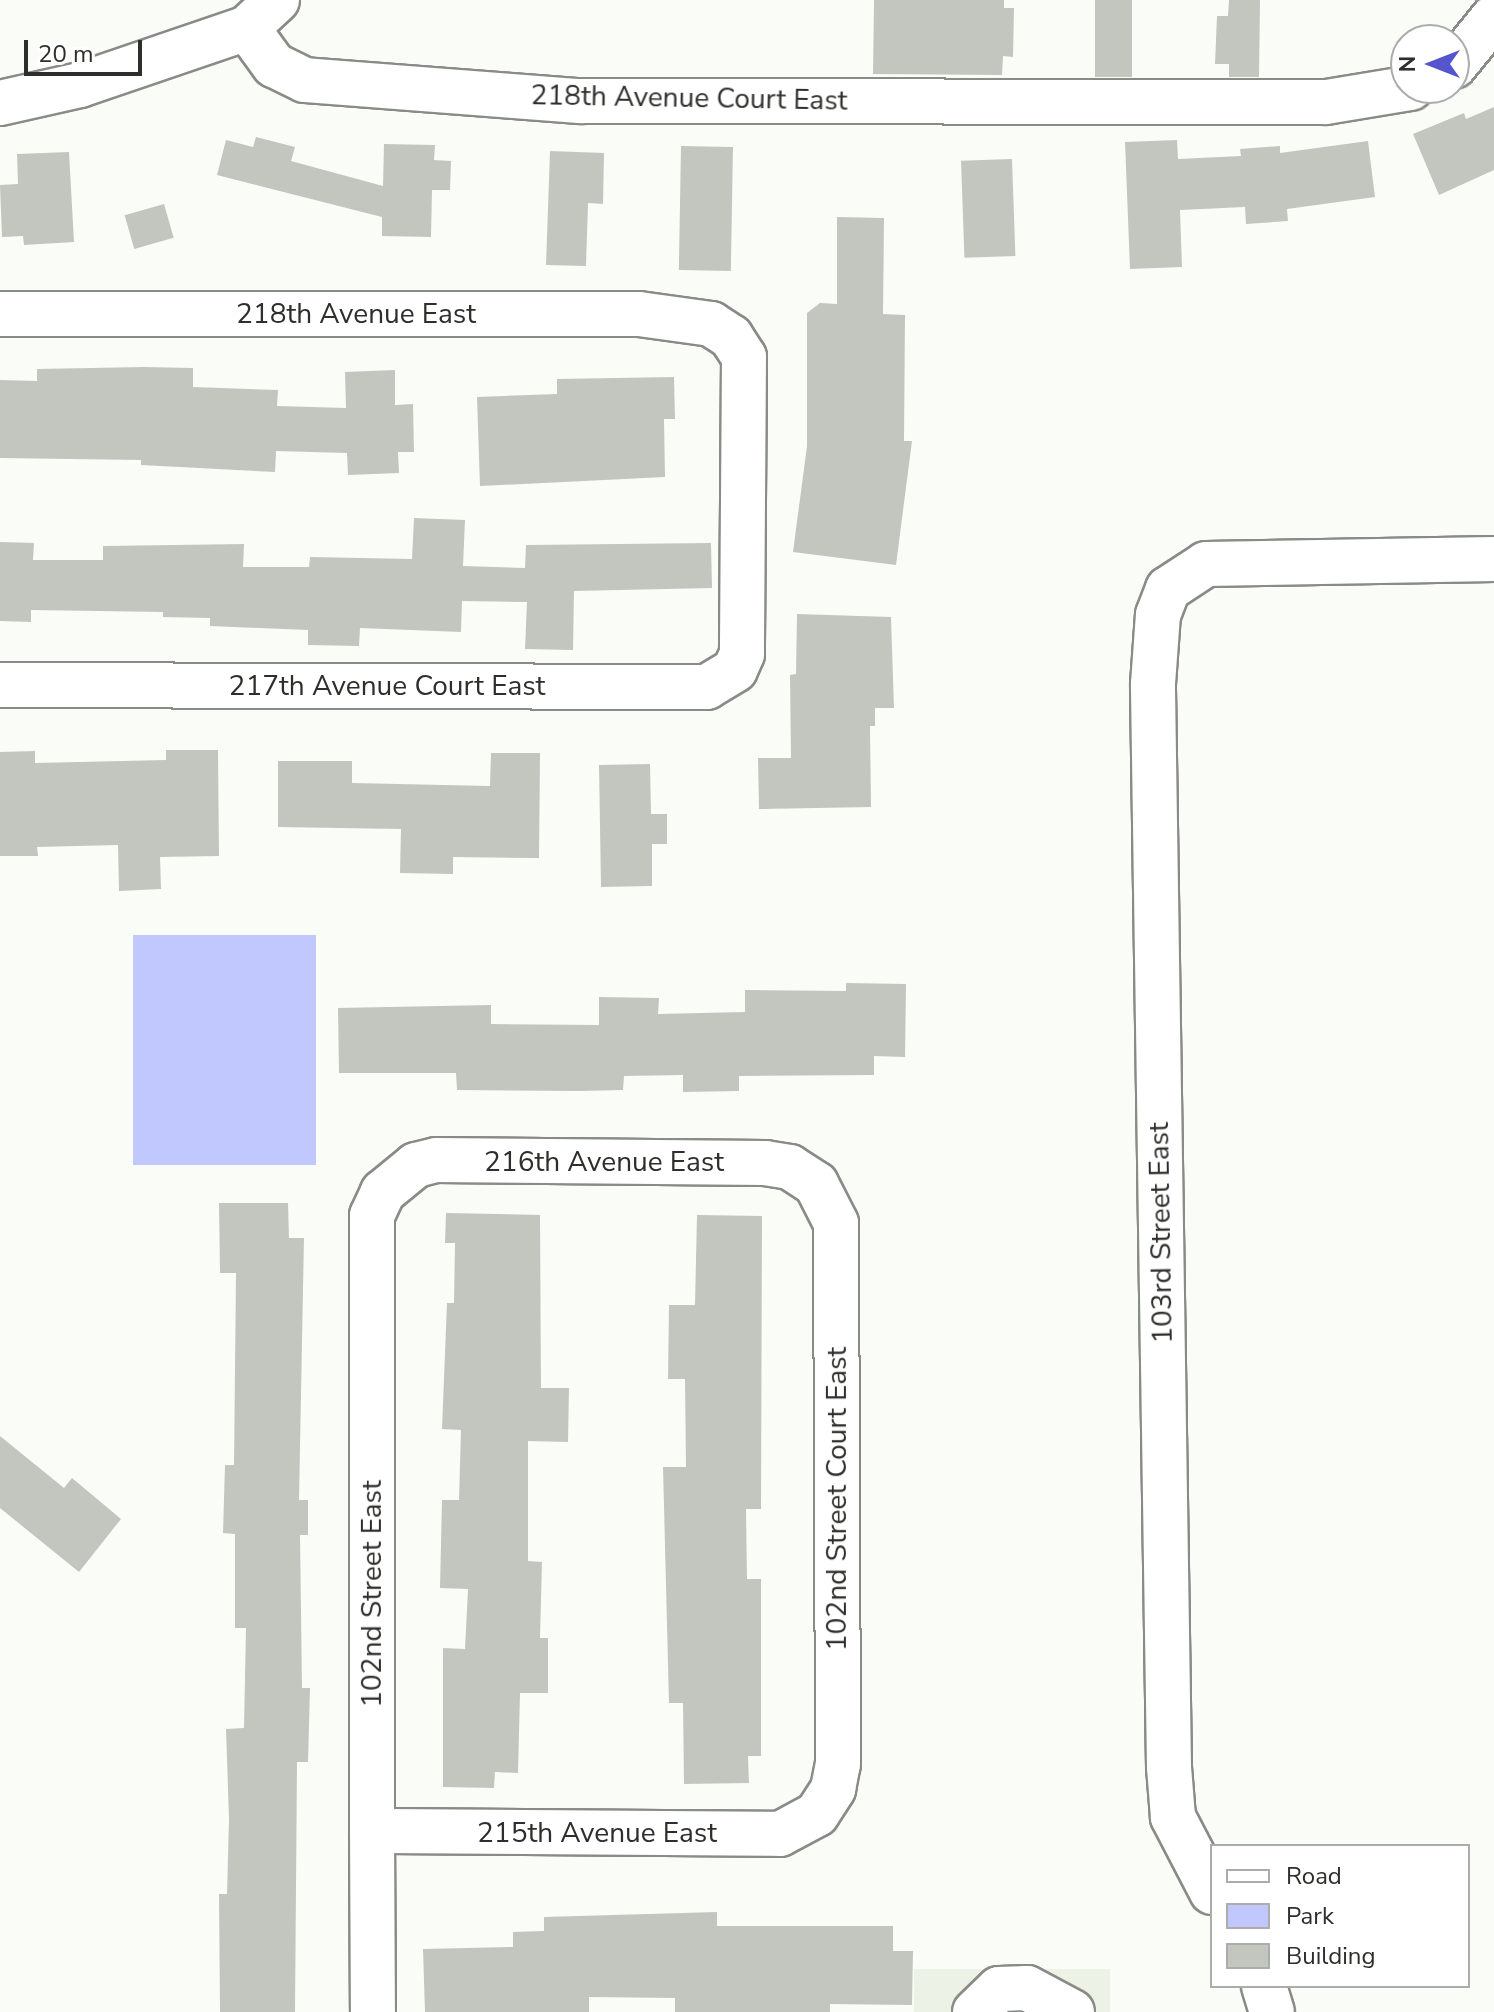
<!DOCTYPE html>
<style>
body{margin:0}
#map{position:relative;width:1494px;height:2012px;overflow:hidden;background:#fafdf7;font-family:"Nunito Sans",sans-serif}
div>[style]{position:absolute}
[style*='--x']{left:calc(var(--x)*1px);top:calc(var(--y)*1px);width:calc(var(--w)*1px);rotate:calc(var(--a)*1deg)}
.built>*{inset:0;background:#ecf2e5;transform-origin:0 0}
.green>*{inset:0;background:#c0c8fd;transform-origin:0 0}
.building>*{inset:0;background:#c2c6bf;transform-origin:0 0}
.roads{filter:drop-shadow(2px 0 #898c86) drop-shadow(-2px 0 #898c86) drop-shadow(0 2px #898c86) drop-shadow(0 -2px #898c86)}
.minor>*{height:44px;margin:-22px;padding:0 22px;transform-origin:22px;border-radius:22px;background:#fff}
span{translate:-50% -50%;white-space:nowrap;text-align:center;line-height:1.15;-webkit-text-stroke:6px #fff;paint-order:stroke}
.street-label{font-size:28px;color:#2e2f2c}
.legend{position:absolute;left:1210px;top:1844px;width:260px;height:144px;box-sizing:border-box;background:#fff;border:2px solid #abacab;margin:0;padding:10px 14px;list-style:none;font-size:24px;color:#2e2f2c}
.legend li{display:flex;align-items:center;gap:16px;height:40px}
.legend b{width:40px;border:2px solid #abacab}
.north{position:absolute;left:1390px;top:24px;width:80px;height:80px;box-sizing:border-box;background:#fff;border:2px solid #abacab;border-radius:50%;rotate:270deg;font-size:22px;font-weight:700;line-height:32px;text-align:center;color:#2e2f2c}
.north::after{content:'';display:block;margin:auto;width:28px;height:36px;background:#5555cd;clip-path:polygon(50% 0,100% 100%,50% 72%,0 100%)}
.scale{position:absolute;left:24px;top:40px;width:118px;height:36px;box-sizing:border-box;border:4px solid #2e2f2c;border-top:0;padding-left:10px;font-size:24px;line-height:28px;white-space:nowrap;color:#2e2f2c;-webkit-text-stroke:6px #fff;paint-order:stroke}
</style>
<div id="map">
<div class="built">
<div style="left:914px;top:1969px;width:196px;height:43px"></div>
</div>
<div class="green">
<div style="left:316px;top:935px;width:230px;height:183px;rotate:90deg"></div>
</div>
<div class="building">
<div style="clip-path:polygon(874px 0,1004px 0,1004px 8px,1014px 8px,1013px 57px,1003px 56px,1002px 75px,873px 74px)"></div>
<div style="left:1095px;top:0;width:37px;height:77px"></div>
<div style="clip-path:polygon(1229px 0,1260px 0,1259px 77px,1229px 77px,1229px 64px,1215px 64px,1217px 16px,1228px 16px)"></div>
<div style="clip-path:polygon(1494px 107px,1494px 170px,1439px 195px,1413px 134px,1464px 113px,1466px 119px)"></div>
<div style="clip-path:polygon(256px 137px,295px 147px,291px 161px,383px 186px,384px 144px,435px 145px,434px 160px,451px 161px,450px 190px,432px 190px,431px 237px,382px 236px,382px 217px,217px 175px,226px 140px,253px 147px)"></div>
<div style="clip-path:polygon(1177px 140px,1178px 159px,1241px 156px,1240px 149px,1280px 146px,1280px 153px,1368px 141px,1375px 197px,1287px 209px,1288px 221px,1246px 224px,1245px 207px,1180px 210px,1182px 267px,1130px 269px,1125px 142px)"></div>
<div style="left:681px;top:146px;width:52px;height:124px;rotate:1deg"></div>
<div style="clip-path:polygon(550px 151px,604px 153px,603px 204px,588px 203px,586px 266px,546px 265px)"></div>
<div style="clip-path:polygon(69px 152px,74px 242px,24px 245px,23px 236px,2px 237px,0 185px,18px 184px,17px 154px)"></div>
<div style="left:1012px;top:159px;width:97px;height:51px;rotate:88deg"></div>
<div style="left:164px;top:204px;width:35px;height:41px;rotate:74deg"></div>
<div style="clip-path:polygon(837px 217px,884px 218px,883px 314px,905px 315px,904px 441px,912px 441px,896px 565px,793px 552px,807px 446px,807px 313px,820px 303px,837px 304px)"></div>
<div style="clip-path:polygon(144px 367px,193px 368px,193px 387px,278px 390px,277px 406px,346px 408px,345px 372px,395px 370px,395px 405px,413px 404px,414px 452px,398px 452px,399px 473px,348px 475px,347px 453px,276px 451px,275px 472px,141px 465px,141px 460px,0 458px,0 380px,37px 381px,37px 369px)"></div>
<div style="clip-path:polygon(674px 377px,675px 419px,664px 419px,665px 477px,480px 486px,477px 397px,557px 394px,557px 379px)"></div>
<div style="clip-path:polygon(414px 518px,465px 520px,463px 566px,525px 568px,526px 545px,711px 543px,712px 588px,574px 591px,573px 650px,525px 649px,527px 602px,462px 601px,461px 632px,360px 628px,359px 646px,308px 645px,308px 630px,210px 626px,210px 618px,163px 617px,163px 612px,31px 610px,31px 622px,0 621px,0 542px,34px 543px,33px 560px,103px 560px,103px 546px,244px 544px,243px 567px,309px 567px,310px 557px,412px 559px)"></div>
<div style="clip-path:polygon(797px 614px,891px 617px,894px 708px,875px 708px,875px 726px,870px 726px,871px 807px,759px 809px,758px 758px,791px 758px,790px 675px,796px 674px)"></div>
<div style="clip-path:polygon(166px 750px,218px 750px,219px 856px,160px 857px,161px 889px,119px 891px,118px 845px,37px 847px,38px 856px,0 856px,0 752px,35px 751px,35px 763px,166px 760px)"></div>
<div style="clip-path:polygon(491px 753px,540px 753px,539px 858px,453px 857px,453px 874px,400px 873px,401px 829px,278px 827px,278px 761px,352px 761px,352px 783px,490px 786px)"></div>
<div style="clip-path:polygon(650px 764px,651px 814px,667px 814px,667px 844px,652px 844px,652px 886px,601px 887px,599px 765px)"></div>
<div style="clip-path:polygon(846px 983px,906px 984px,905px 1057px,874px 1056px,874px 1075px,739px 1076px,739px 1091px,683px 1092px,683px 1075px,624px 1076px,623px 1090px,579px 1091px,457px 1090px,456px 1073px,339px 1073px,338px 1008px,491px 1005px,491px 1024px,599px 1025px,599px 997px,659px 998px,658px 1014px,745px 1012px,745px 990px,846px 991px)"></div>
<div style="clip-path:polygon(219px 1203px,288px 1203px,289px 1238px,304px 1238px,299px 1500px,308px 1500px,308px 1535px,300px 1535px,302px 1688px,310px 1688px,308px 1762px,297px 1762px,295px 2012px,220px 2012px,219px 1894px,227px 1894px,229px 1819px,226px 1729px,244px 1728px,246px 1628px,235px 1628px,235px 1534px,223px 1533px,225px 1465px,234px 1465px,236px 1273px,220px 1273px)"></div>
<div style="clip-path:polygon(446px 1213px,540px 1215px,541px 1388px,569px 1388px,568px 1442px,528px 1441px,528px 1561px,542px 1562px,540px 1638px,548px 1638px,548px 1693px,520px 1693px,518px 1773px,495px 1772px,494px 1788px,443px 1787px,443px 1648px,465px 1649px,468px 1589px,440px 1588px,442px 1500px,459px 1500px,461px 1430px,442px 1429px,447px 1303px,454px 1303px,455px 1243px,445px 1243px)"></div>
<div style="clip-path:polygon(697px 1215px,762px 1216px,761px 1509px,746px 1509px,747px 1579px,761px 1579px,761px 1756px,748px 1756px,749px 1783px,684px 1784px,683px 1703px,669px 1703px,663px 1467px,686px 1467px,685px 1379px,668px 1379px,669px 1305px,695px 1305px)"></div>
<div style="clip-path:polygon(0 1436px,64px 1488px,72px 1478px,121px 1519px,79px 1572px,0 1508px)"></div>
<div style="clip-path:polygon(717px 1912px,717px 1926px,893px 1926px,893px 1951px,913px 1951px,912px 2005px,830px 2004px,830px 2012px,675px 2012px,675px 1998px,589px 1997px,589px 2012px,425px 2012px,423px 1949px,513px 1947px,513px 1932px,544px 1931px,544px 1917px)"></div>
</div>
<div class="roads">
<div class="minor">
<div style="--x:247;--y:28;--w:46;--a:53.9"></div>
<div style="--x:274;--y:65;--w:34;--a:26"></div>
<div style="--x:305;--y:80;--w:276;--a:4.4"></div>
<div style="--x:580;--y:101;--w:746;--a:0.08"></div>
<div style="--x:1326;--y:102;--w:86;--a:-9.4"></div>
<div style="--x:1454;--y:66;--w:63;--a:-50.8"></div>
<div style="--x:0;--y:103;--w:82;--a:-12.7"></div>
<div style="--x:80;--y:85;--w:176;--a:-18.8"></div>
<div style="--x:247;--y:28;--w:41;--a:-43"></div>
<div style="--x:0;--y:314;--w:639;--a:0"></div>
<div style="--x:639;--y:314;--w:73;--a:7.9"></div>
<div style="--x:711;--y:324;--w:24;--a:33"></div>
<div style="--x:731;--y:337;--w:24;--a:57"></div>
<div style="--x:744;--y:357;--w:297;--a:90.4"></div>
<div style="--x:742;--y:654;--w:17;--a:114"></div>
<div style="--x:735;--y:670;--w:33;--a:149"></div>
<div style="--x:707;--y:687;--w:707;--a:-179.84"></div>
<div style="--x:372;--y:1831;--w:408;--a:0.4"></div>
<div style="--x:780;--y:1834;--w:42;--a:-28.4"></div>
<div style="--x:817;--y:1814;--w:30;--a:-57"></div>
<div style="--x:833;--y:1789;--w:25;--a:-79"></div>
<div style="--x:838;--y:1764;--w:541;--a:-90.21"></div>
<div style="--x:836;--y:1223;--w:44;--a:-117.1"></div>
<div style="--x:816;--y:1184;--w:31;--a:-147"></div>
<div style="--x:790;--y:1167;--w:24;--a:-171"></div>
<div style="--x:766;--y:1163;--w:330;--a:-179.5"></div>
<div style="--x:436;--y:1160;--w:21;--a:166"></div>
<div style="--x:416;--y:1165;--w:43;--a:140.7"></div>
<div style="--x:383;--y:1192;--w:26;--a:115"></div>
<div style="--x:372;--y:1216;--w:615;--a:90"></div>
<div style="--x:372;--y:1831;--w:181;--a:89.7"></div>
<div style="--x:1212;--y:1892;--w:85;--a:-117.5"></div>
<div style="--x:1173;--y:1817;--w:50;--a:-94.6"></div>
<div style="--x:1169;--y:1767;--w:1083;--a:-90.85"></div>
<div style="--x:1153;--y:684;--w:69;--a:-85.9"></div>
<div style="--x:1158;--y:615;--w:28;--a:-69"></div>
<div style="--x:1168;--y:589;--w:45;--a:-33.3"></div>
<div style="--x:1206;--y:564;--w:288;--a:-1"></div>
<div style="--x:1264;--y:1986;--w:27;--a:73"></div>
<div style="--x:975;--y:2012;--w:33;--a:-44"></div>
<div style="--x:999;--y:1989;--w:28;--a:-2"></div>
<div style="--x:1027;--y:1988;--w:51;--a:28.1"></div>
</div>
</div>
<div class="street-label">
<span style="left:689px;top:98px;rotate:1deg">218th Avenue Court East</span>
<span style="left:356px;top:314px">218th Avenue East</span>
<span style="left:387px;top:686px">217th Avenue Court East</span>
<span style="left:604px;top:1162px">216th Avenue East</span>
<span style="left:1161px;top:1233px;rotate:-91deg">103rd Street East</span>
<span style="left:837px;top:1499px;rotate:-90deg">102nd Street Court East</span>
<span style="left:372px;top:1594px;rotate:-90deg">102nd Street East</span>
<span style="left:597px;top:1833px">215th Avenue East</span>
</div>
<ul class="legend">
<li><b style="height:10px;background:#fff"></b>Road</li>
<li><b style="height:22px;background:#c0c8fd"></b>Park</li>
<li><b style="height:22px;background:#c2c6bf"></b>Building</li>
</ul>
<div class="north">N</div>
<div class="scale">20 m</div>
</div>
